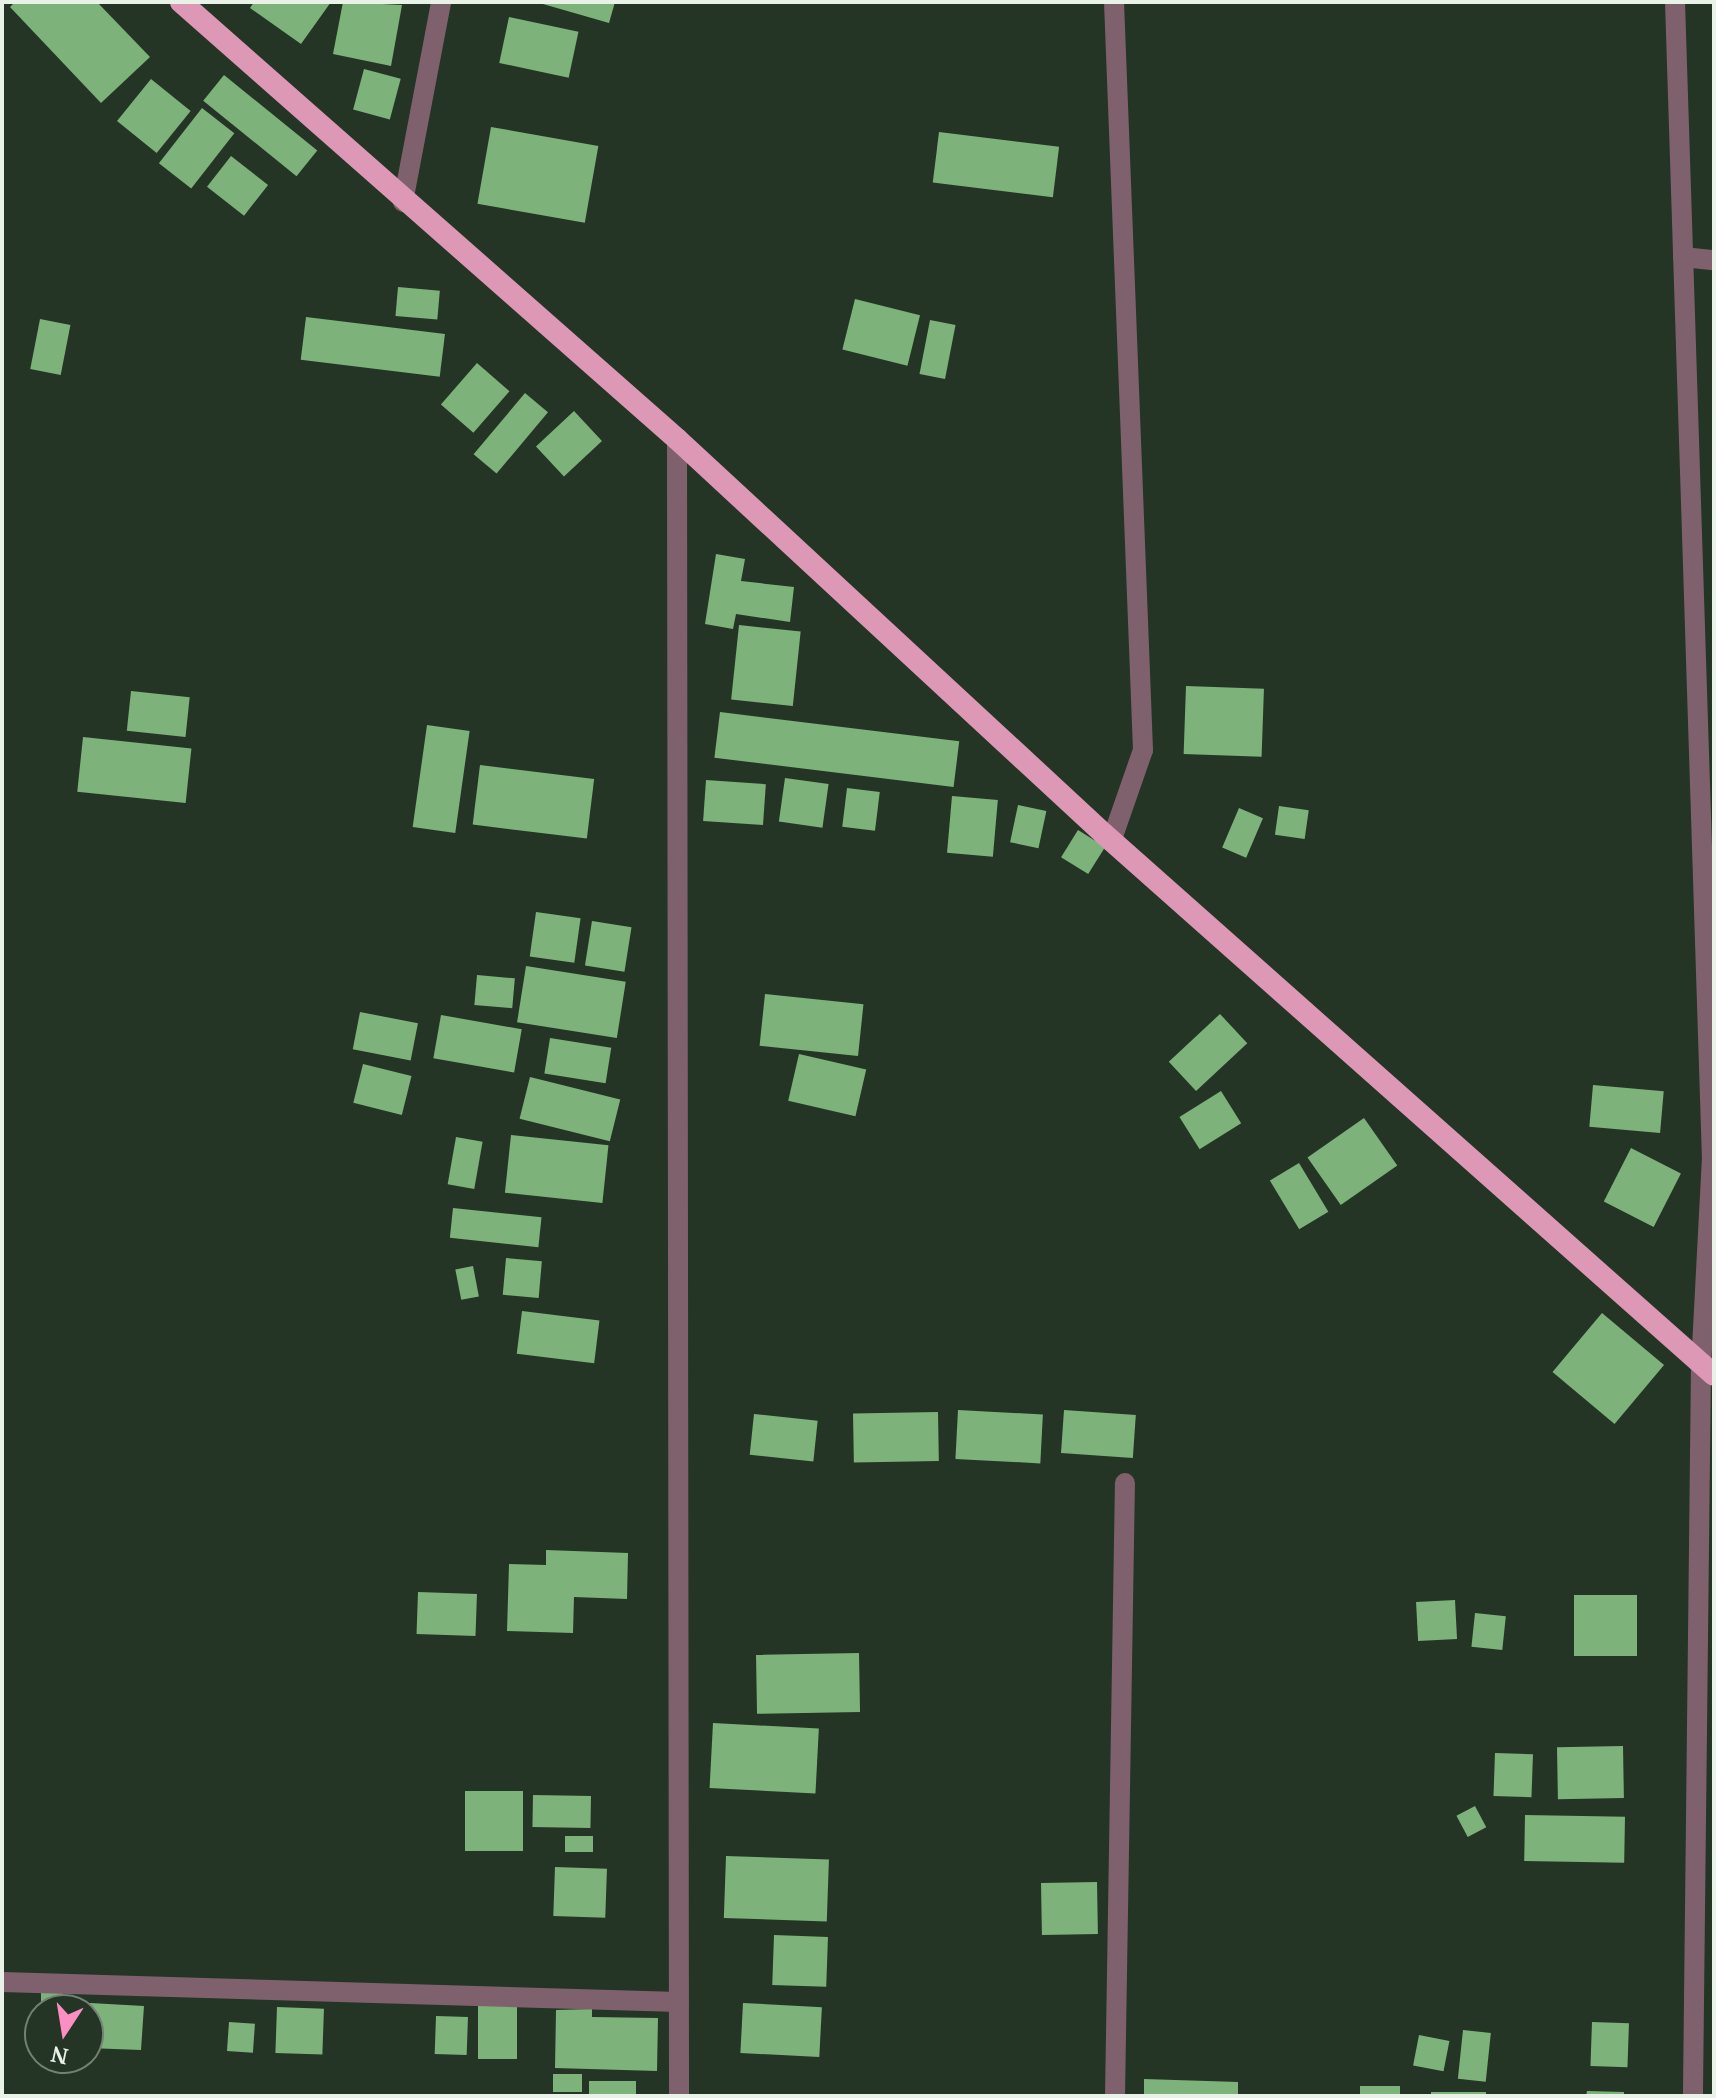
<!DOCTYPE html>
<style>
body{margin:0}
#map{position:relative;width:1716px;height:2098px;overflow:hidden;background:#253525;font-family:"PT Serif",serif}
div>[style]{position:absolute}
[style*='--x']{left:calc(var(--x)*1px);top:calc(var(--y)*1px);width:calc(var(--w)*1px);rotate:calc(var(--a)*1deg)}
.building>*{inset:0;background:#7db27b;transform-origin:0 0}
.minor>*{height:20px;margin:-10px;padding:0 10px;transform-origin:10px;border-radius:10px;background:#7f616d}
.tertiary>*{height:20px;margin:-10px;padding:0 10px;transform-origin:10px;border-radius:10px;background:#7f616d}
.trunk>*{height:22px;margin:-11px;padding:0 11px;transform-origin:11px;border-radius:11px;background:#dc98b5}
span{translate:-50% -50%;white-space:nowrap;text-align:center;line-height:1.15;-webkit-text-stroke:8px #253525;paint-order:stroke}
.frame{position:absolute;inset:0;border:4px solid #e8f2e7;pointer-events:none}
.north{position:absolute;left:24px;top:1994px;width:80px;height:80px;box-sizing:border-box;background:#253525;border:2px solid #738173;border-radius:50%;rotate:192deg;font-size:22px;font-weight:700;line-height:32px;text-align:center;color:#e8f2e7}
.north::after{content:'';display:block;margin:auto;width:28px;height:36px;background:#fc8fc1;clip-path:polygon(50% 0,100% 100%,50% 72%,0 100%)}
</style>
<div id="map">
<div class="building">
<div style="clip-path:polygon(15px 2px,97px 2px,150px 57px,101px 103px,10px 7px)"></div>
<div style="clip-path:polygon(254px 2px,331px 2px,301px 44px,250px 8px)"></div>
<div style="clip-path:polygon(343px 2px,402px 5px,391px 66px,333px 54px)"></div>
<div style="clip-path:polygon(536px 2px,615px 2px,609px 23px)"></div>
<div style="left:509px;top:17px;width:71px;height:47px;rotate:12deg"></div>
<div style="left:364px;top:69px;width:38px;height:42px;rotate:15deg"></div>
<div style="left:224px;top:75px;width:120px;height:33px;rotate:39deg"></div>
<div style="left:151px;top:79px;width:51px;height:54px;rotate:39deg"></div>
<div style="left:202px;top:108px;width:41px;height:70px;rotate:38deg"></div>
<div style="left:491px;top:127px;width:109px;height:78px;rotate:10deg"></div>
<div style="left:939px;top:132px;width:121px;height:51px;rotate:7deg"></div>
<div style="left:231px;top:156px;width:47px;height:39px;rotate:38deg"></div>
<div style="left:398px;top:287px;width:42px;height:29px;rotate:5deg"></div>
<div style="left:855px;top:299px;width:67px;height:52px;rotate:14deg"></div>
<div style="left:306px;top:317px;width:140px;height:43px;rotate:7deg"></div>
<div style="left:40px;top:319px;width:31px;height:51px;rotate:11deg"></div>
<div style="left:930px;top:320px;width:26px;height:55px;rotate:11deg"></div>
<div style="left:477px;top:363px;width:43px;height:55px;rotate:41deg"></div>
<div style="left:525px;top:393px;width:30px;height:80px;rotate:40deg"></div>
<div style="left:574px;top:411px;width:41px;height:52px;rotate:47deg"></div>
<div style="clip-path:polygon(716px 554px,745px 559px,741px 581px,794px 587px,790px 622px,736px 614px,733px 629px,705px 624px)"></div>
<div style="left:739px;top:625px;width:62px;height:75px;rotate:6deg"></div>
<div style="left:1186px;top:686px;width:78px;height:68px;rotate:2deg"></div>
<div style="left:131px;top:691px;width:59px;height:40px;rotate:6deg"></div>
<div style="left:720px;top:712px;width:241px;height:46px;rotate:7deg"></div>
<div style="left:427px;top:725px;width:43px;height:103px;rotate:8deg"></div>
<div style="left:83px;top:737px;width:109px;height:55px;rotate:6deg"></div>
<div style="left:480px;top:765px;width:115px;height:60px;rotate:7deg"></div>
<div style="left:785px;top:778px;width:44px;height:44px;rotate:8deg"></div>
<div style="left:706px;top:780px;width:60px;height:41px;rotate:4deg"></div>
<div style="left:847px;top:788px;width:33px;height:39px;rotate:7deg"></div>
<div style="left:952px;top:796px;width:46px;height:57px;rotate:5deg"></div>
<div style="left:1018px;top:805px;width:29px;height:38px;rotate:12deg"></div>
<div style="left:1279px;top:806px;width:30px;height:29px;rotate:8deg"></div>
<div style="left:1239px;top:808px;width:26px;height:43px;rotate:23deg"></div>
<div style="left:1078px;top:830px;width:32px;height:32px;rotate:32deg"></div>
<div style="left:536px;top:912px;width:45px;height:45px;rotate:8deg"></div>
<div style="left:592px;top:921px;width:40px;height:45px;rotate:9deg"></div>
<div style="left:526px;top:966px;width:101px;height:57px;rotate:9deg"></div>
<div style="left:477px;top:975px;width:38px;height:30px;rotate:5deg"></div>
<div style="left:765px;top:994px;width:99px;height:52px;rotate:6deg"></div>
<div style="left:360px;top:1012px;width:59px;height:38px;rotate:11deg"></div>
<div style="left:1220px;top:1014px;width:40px;height:70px;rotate:47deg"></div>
<div style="left:441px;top:1015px;width:82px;height:44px;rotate:10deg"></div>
<div style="left:550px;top:1038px;width:62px;height:36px;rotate:9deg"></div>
<div style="left:799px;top:1054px;width:69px;height:48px;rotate:13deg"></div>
<div style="left:363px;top:1064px;width:50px;height:40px;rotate:14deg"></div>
<div style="left:530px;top:1077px;width:93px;height:43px;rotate:14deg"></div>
<div style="left:1593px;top:1085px;width:71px;height:42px;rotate:5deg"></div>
<div style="left:1221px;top:1091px;width:38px;height:49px;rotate:58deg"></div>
<div style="left:1364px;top:1118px;width:58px;height:69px;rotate:55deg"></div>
<div style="left:511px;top:1135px;width:98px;height:58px;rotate:6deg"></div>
<div style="left:456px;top:1137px;width:27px;height:48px;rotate:10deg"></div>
<div style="left:1631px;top:1148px;width:56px;height:60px;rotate:27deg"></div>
<div style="left:1299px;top:1163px;width:57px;height:34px;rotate:59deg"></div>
<div style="left:453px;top:1208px;width:89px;height:30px;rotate:6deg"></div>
<div style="left:506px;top:1258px;width:36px;height:37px;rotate:5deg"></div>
<div style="left:473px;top:1266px;width:31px;height:18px;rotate:79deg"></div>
<div style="left:522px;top:1311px;width:78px;height:43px;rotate:7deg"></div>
<div style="left:1602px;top:1313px;width:81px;height:77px;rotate:40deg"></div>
<div style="left:958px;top:1410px;width:85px;height:49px;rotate:3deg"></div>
<div style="left:1064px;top:1410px;width:72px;height:43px;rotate:4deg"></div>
<div style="left:938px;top:1412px;width:49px;height:85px;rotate:89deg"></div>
<div style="left:754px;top:1414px;width:64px;height:41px;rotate:6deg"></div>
<div style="clip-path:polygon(546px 1550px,628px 1553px,627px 1599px,574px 1597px,573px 1633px,507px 1631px,509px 1564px,546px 1565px)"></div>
<div style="left:418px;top:1592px;width:59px;height:42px;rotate:2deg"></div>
<div style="left:1574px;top:1595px;width:63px;height:61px"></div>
<div style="left:1455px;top:1600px;width:39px;height:39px;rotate:87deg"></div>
<div style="left:1475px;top:1613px;width:31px;height:34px;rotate:6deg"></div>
<div style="left:859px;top:1653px;width:59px;height:103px;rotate:89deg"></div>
<div style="left:713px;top:1723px;width:106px;height:65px;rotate:3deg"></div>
<div style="left:1623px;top:1746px;width:52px;height:66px;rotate:89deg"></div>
<div style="left:1495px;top:1753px;width:38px;height:43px;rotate:2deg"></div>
<div style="left:465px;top:1791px;width:58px;height:60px"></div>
<div style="left:533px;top:1795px;width:58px;height:32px;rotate:1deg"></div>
<div style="left:1475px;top:1806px;width:24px;height:21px;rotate:62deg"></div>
<div style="left:1525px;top:1815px;width:100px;height:46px;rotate:1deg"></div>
<div style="left:565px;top:1836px;width:28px;height:16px"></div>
<div style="left:726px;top:1856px;width:103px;height:62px;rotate:2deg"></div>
<div style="left:555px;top:1867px;width:52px;height:49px;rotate:2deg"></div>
<div style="left:1097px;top:1882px;width:52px;height:56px;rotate:89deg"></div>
<div style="left:774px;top:1935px;width:54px;height:50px;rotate:2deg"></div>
<div style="left:63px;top:1991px;width:19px;height:22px;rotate:90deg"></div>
<div style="clip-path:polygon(72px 2002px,144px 2006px,141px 2050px,88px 2048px,88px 2010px,72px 2010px)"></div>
<div style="left:743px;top:2003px;width:79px;height:50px;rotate:3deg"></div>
<div style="left:478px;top:2006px;width:39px;height:53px"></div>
<div style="left:277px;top:2007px;width:47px;height:46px;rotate:2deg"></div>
<div style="clip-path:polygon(592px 2009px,592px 2017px,658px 2018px,657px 2071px,555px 2068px,556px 2010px)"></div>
<div style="left:436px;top:2016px;width:32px;height:38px;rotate:2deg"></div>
<div style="left:229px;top:2022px;width:26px;height:29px;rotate:4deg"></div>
<div style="left:1592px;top:2022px;width:37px;height:44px;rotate:2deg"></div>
<div style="left:1463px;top:2030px;width:28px;height:49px;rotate:6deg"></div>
<div style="left:1419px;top:2035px;width:31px;height:31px;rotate:11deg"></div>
<div style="left:582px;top:2074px;width:18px;height:29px;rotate:90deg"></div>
<div style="clip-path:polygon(1144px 2079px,1238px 2082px,1238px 2096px,1144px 2096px)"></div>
<div style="left:589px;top:2081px;width:47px;height:15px"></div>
<div style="left:1400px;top:2086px;width:10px;height:40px;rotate:90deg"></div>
<div style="clip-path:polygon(1587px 2091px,1624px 2092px,1624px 2096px,1586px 2096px)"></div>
<div style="left:1431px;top:2092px;width:55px;height:4px"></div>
</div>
<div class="minor">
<div style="--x:1675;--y:2;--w:1156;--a:88.17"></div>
<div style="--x:1712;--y:1157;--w:207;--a:93"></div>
<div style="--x:1701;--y:1364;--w:732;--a:90.63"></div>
<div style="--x:1683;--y:257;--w:31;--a:6"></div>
<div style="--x:677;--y:439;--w:1657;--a:89.93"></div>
<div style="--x:1112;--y:839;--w:94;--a:-70.8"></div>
<div style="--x:1143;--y:750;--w:749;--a:-92.22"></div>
<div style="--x:2;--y:1982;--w:677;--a:1.69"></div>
<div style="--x:1115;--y:2096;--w:613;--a:-89.07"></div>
</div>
<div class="tertiary">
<div style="--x:403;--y:202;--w:204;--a:-79.2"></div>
</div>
<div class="trunk">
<div style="--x:181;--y:2;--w:661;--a:41.38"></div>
<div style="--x:677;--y:439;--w:582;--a:42.77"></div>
<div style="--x:1104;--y:834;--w:815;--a:41.57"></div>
</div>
<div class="frame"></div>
<div class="north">N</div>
</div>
